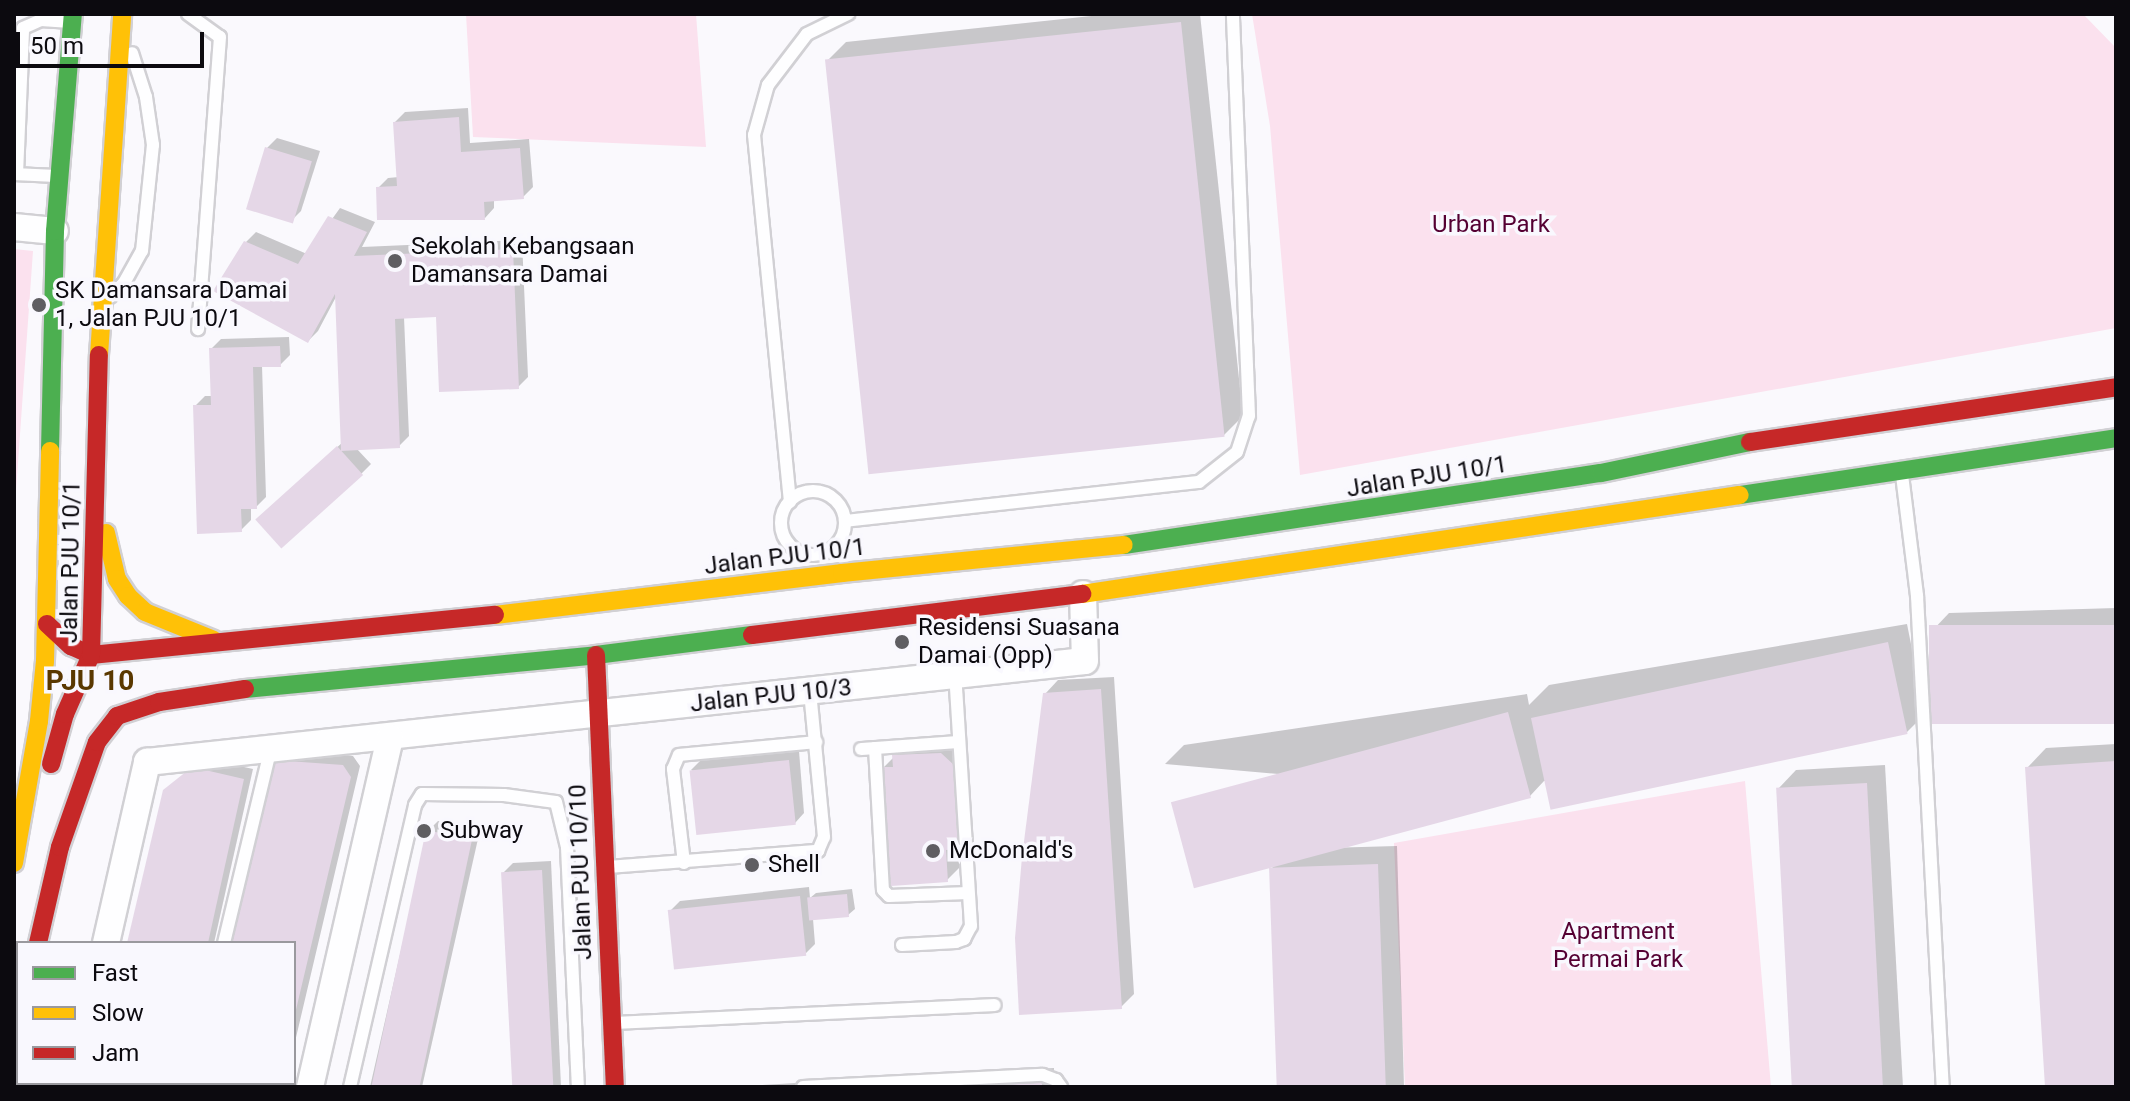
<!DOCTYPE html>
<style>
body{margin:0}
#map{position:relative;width:2130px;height:1101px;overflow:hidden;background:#faf9fd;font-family:Roboto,sans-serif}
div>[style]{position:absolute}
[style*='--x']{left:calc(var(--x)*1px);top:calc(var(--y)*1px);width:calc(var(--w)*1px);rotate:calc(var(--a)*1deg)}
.green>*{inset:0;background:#fbe1ee}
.shadow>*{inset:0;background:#0003}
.building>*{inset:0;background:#e5d7e7;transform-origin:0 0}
.roads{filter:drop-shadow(2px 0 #d1d0d4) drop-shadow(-2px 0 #d1d0d4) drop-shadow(0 2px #d1d0d4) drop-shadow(0 -2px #d1d0d4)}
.lane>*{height:12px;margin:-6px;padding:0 6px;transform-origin:6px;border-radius:6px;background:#fefeff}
.lane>.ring{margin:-6px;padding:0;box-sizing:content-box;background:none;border:12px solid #fefeff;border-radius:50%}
.street>*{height:26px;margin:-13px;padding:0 13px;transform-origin:13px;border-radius:13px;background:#fefeff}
.fast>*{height:18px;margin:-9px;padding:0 9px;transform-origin:9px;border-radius:9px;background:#4caf50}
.slow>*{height:18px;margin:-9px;padding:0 9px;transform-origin:9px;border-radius:9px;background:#ffc107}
.jam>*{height:18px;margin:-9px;padding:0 9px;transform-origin:9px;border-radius:9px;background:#c62828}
.dots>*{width:22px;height:22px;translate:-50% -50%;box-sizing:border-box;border:4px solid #f9f8fe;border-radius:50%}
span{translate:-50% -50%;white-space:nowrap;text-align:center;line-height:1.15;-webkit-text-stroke:7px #f9f8fe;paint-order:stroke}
.park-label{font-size:24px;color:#503}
.poi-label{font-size:24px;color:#0c0a0f}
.left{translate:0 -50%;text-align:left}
.street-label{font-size:24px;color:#0c0a0f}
.quarter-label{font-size:28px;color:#5a3800;font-weight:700}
.frame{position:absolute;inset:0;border:16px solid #0c0a0f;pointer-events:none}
.legend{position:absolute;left:16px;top:941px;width:280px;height:144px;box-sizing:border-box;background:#f9f8fe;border:2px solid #9a999e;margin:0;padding:10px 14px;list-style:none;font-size:24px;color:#0c0a0f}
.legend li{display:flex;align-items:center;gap:16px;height:40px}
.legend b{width:40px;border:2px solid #9a999e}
.scale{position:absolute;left:16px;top:32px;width:188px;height:36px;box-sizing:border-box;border:4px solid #0c0a0f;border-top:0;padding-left:10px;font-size:24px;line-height:28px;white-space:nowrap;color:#0c0a0f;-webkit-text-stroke:6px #f9f8fe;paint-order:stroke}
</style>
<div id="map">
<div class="green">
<div style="clip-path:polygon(466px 14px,696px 14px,706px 147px,473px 137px)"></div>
<div style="clip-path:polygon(1252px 14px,2083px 14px,2116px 48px,2116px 328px,1300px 475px,1270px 126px)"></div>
<div style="clip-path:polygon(14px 249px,33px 251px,14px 519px)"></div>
<div style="clip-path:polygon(1745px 781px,1771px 1087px,1405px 1087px,1394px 843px)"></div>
</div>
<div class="shadow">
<div style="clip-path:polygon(1110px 14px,1200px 14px,1243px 416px,1224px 435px,827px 61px,846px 42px)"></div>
<div style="clip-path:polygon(468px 108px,470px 143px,529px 139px,533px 187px,523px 197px,494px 199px,494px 208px,485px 218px,378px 188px,388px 178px,399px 177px,395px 122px,405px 112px)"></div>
<div style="clip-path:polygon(277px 138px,320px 151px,301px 211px,291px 221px,267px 148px)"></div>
<div style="clip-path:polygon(340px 208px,375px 222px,362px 247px,522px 240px,528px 377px,518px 387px,438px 315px,404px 317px,409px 436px,399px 446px,356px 448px,371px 464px,361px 474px,267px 510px,343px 442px,337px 295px,318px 331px,308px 341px,246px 242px,256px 232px,307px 254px)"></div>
<div style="clip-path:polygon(289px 337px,290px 355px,280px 365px,262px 365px,266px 497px,256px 507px,251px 507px,251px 520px,241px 530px,195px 406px,205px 396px,212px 396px,211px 349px,221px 339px)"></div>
<div style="clip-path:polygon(2116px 608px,2116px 722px,1931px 632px,1949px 613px)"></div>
<div style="clip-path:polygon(1907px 624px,1925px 714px,1906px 733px,1544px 781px,1530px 796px,1165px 764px,1184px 745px,1527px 694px,1529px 705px,1549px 685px)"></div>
<div style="clip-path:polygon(1114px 677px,1134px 994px,1121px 1007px,1045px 694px,1058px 680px)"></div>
<div style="clip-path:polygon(954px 741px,966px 752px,972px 833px,959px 846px,960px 867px,947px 880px,883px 768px,908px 743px)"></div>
<div style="clip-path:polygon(2116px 744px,2116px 1087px,2047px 1087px,2028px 767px,2046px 748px)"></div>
<div style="clip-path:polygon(286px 751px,353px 756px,360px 766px,294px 1046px,294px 943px,232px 943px,276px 761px)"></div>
<div style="clip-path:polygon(799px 751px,804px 813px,795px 823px,691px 770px,701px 760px)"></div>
<div style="clip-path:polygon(204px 758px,253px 769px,214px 943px,130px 943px)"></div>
<div style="clip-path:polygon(1885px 765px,1903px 1087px,1794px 1087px,1778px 789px,1796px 770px)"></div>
<div style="clip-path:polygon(438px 821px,480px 830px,422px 1087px,370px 1087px,428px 831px)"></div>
<div style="clip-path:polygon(1397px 846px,1404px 1087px,1279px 1087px,1272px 868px,1290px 849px)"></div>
<div style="clip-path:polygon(551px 861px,561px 1087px,513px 1087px,503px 873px,513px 863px)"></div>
<div style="clip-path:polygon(809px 887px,810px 898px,816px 893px,852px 889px,855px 909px,848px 915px,813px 919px,815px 944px,805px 954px,670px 911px,680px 901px)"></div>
<div style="clip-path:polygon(1054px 1068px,1053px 1087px,728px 1087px)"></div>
<div style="clip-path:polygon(106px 1083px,182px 1083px,181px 1087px,123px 1087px)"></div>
</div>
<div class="building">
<div style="left:1181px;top:22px;width:417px;height:358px;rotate:84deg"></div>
<div style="clip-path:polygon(459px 117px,461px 152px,520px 148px,524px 199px,484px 202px,485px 220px,377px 220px,376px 187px,397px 186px,393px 122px)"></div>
<div style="left:265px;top:147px;width:49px;height:65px;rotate:17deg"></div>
<div style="clip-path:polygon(328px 216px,367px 232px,354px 256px,513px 249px,519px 389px,439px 392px,436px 317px,395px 319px,400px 448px,341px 451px,335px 294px,308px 343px,213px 291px,244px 241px,298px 264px)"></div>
<div style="clip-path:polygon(280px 346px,281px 367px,253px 367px,257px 509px,241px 509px,242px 532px,197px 534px,193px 405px,211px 405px,209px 348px)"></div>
<div style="left:337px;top:446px;width:39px;height:110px;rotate:48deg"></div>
<div style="left:2116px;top:625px;width:99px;height:187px;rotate:90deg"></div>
<div style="left:1888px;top:642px;width:94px;height:365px;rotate:78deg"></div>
<div style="clip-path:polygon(1101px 689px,1122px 1009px,1019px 1015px,1015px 938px,1022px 857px,1043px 693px)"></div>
<div style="left:1508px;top:712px;width:89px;height:349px;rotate:75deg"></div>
<div style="clip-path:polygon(941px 753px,954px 765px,959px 849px,946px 850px,948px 882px,891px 886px,886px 881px,881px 767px,893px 767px,892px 755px)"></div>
<div style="clip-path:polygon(274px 760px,343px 765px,351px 777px,295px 1014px,294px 943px,230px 943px)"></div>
<div style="left:789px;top:760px;width:65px;height:100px;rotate:84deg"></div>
<div style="clip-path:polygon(2116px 761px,2116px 1087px,2045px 1087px,2025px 767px)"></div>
<div style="clip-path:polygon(192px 767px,244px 779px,208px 943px,127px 943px,163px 790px)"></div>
<div style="left:1867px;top:783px;width:304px;height:91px;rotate:87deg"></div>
<div style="left:426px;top:830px;width:47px;height:263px;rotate:12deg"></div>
<div style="left:1378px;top:864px;width:223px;height:109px;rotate:88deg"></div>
<div style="left:542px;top:870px;width:217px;height:41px;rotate:87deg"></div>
<div style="left:847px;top:894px;width:23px;height:40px;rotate:85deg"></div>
<div style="left:800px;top:896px;width:60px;height:133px;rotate:84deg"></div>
<div style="clip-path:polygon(1042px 1080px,1042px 1087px,964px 1087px,964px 1085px)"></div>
<div style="clip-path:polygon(176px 1083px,175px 1087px,102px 1084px,102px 1083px)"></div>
<div style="left:197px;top:1083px;width:82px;height:4px"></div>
</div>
<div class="roads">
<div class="lane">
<div style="--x:188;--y:14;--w:39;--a:36"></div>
<div style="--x:220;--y:37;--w:293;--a:94.3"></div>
<div style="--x:14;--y:174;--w:42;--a:2.7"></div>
<div style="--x:17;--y:174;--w:146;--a:-87.6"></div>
<div style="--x:23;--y:28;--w:20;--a:-24"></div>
<div style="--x:41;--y:20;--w:30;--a:4"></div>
<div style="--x:110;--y:297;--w:20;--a:-45"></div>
<div style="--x:124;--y:283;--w:37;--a:-61"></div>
<div style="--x:142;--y:251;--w:107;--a:-84.1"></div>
<div style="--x:153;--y:145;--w:49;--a:-98.3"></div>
<div style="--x:146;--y:97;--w:46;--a:-107.7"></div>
<div style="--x:1902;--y:475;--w:122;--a:82.9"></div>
<div style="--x:1917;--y:596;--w:492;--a:87"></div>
<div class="ring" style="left:781px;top:491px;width:52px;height:52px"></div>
<div style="--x:790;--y:502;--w:369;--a:-95.6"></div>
<div style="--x:754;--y:135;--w:52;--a:-74.4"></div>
<div style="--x:768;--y:85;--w:64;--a:-52.6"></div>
<div style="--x:807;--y:34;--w:46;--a:-26"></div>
<div style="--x:845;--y:521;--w:356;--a:-6.3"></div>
<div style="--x:1199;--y:482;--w:48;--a:-38.3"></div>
<div style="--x:1237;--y:452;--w:38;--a:-72"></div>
<div style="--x:1249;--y:416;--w:402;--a:-92.3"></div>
<div style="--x:875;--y:748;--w:142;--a:86.8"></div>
<div style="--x:883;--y:890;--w:8;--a:45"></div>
<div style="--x:889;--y:896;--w:79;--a:-2.2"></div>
<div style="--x:861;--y:749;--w:98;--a:-4.1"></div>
<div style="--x:684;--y:863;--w:95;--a:-96.7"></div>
<div style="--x:673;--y:769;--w:15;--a:-67"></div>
<div style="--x:679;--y:755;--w:138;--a:-5.4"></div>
<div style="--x:608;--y:867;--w:211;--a:-4.4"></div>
<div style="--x:818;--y:851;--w:15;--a:-67"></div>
<div style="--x:824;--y:837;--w:146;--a:-95.5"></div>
<div style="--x:224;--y:943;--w:197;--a:-76.5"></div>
<div style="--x:902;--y:945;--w:54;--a:-3.2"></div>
<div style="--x:956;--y:942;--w:9;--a:-21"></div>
<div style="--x:964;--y:939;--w:15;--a:-62"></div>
<div style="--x:971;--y:926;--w:252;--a:-93.6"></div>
<div style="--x:615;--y:1023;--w:380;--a:-2.7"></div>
<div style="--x:190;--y:1087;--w:4;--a:-76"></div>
<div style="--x:350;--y:1087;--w:289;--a:-77"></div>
<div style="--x:415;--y:805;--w:13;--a:-58"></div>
<div style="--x:422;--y:794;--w:82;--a:0.7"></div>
<div style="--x:504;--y:795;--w:52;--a:7.7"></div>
<div style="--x:556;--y:802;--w:46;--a:76.3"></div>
<div style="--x:567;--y:847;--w:240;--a:87.4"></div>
<div style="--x:803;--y:1087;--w:240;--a:-2.9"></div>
<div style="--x:1043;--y:1075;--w:14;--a:21"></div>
<div style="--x:1056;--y:1080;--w:9;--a:54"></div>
</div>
<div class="street">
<div style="--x:14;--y:227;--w:41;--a:5.6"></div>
<div style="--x:106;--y:943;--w:186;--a:-77.2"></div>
<div style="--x:147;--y:762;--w:943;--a:-6.15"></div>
<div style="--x:1085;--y:661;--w:67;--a:-91.7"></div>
<div style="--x:73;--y:1087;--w:4;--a:-76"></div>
<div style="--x:310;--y:1087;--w:358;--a:-77.1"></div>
</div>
<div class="fast">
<div style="--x:50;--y:451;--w:220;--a:-88.7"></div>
<div style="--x:55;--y:231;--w:218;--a:-85.3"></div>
<div style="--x:1740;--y:495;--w:380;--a:-8.6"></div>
<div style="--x:1124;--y:545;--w:482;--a:-8.6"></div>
<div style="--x:1601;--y:473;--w:152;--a:-11.8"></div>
<div style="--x:245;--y:689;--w:353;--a:-5.5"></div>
<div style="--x:596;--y:655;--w:157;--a:-7.3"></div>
</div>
<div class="slow">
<div style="--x:99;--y:355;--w:342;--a:-86.1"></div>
<div style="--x:106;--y:533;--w:47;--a:76.6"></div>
<div style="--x:117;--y:579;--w:20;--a:57"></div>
<div style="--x:128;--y:596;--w:23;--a:43"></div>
<div style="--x:145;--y:612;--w:74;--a:22.1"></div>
<div style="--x:1082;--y:594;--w:665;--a:-8.56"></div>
<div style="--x:495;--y:615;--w:350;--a:-6.9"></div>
<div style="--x:842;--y:573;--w:283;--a:-5.7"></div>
<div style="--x:14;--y:863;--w:144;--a:-80"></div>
<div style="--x:39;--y:721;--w:60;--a:-84.3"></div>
<div style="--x:45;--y:661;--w:210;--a:-88.6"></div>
<div style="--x:14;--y:1051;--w:17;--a:-77"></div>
</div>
<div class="jam">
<div style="--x:1750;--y:442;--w:370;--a:-8.5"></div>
<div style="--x:47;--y:624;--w:33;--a:43"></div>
<div style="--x:71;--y:646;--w:22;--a:24"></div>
<div style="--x:91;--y:655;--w:406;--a:-5.7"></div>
<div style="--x:752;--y:635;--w:333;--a:-7.1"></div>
<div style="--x:596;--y:655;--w:432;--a:87.5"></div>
<div style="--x:51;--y:764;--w:52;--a:-74.4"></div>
<div style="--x:65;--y:714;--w:64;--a:-66.2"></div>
<div style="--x:91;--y:655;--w:300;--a:-88.5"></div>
<div style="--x:38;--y:943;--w:98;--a:-77.1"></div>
<div style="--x:60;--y:847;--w:111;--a:-70.6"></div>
<div style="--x:97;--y:742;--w:33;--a:-52"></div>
<div style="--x:117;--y:716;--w:44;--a:-18.4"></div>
<div style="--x:159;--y:702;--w:87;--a:-8.6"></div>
</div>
</div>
<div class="dots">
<div style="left:395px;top:261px;background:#5f5e62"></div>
<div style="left:39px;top:305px;background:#5f5e62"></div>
<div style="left:902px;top:642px;background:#5f5e62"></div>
<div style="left:424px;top:831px;background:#5f5e62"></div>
<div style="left:933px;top:851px;background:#5f5e62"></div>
<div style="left:752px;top:865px;background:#5f5e62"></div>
</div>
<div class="park-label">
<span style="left:1491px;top:225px">Urban Park</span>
<span style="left:1618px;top:946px">Apartment<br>Permai Park</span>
</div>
<div class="poi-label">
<span class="left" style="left:411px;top:261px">Sekolah Kebangsaan<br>Damansara Damai</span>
<span class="left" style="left:55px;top:305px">SK Damansara Damai<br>1, Jalan PJU 10/1</span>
<span class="left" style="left:918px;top:642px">Residensi Suasana<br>Damai (Opp)</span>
<span class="left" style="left:440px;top:831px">Subway</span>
<span class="left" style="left:949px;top:851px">McDonald's</span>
<span class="left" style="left:768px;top:865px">Shell</span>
</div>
<div class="street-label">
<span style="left:1427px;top:477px;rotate:-9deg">Jalan PJU 10/1</span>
<span style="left:785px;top:557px;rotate:-7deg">Jalan PJU 10/1</span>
<span style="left:71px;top:562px;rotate:-89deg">Jalan PJU 10/1</span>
<span style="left:771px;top:696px;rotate:-6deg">Jalan PJU 10/3</span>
<span style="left:581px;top:872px;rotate:-92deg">Jalan PJU 10/10</span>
</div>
<div class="quarter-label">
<span style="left:90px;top:681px">PJU 10</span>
</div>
<div class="frame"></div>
<ul class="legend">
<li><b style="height:10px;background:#4caf50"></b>Fast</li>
<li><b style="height:10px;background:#ffc107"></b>Slow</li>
<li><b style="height:10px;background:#c62828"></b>Jam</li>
</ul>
<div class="scale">50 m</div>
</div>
